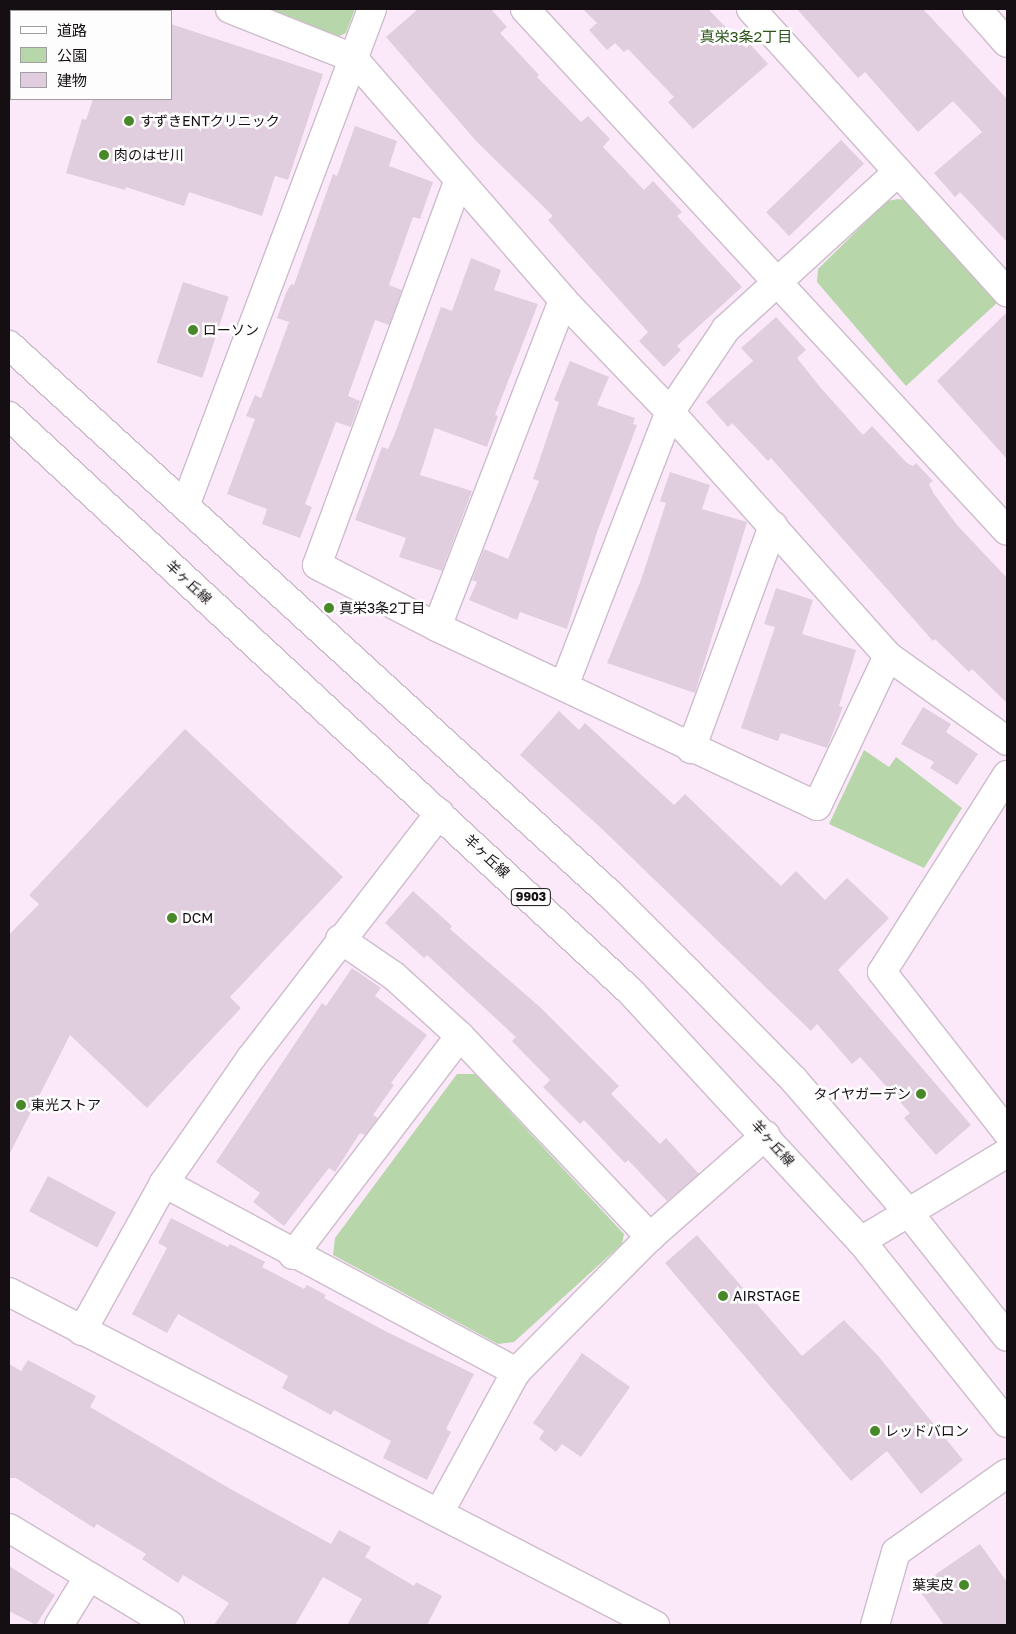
<!DOCTYPE html>
<meta charset="utf-8">
<style>
body{margin:0}
#map{position:relative;width:1016px;height:1634px;overflow:hidden;background:#fbe9fa;font-family:"Golos Text","Noto Sans JP",sans-serif}
div>[style]{position:absolute}
[style*='--x']{left:calc(var(--x)*1px);top:calc(var(--y)*1px);width:calc(var(--w)*1px);rotate:calc(var(--a)*1deg)}
.green>*{inset:0;background:#b7d7ab}
.building>*{inset:0;background:#e0cede;transform-origin:0 0}
.roads{filter:drop-shadow(1px 0 #cdbccc) drop-shadow(-1px 0 #cdbccc) drop-shadow(0 1px #cdbccc) drop-shadow(0 -1px #cdbccc)}
.minor>*{height:28px;margin:-14px;padding:0 14px;transform-origin:14px;border-radius:14px;background:#fff}
.major>*{height:28px;margin:-14px;padding:0 14px;transform-origin:14px;border-radius:14px;background:#fff}
.dots>*{width:14px;height:14px;translate:-50% -50%;box-sizing:border-box;border:2px solid #fdfdfd;border-radius:50%}
span{translate:-50% -50%;white-space:nowrap;text-align:center;line-height:1.15;-webkit-text-stroke:5px #fdfdfd;paint-order:stroke}
.shield-label span{padding:1px 4px;background:#fdfdfd;border:1px solid;border-radius:4px;-webkit-text-stroke-width:0}
.shield-label{font-size:12px;color:#150f14;font-weight:700}
.poi-label{font-size:14px;color:#150f14}
.left{translate:0 -50%;text-align:left}
.right{translate:-100% -50%;text-align:right}
.street-label{font-size:14px;color:#150f14}
.neighbourhood-label{font-size:15px;color:#2c5418}
.frame{position:absolute;inset:0;border:10px solid #150f14;pointer-events:none}
.legend{position:absolute;left:10px;top:10px;width:162px;height:90px;box-sizing:border-box;background:#fdfdfd;border:1px solid #a09ea0;margin:0;padding:6px 9px;list-style:none;font-size:15px;color:#150f14}
.legend li{display:flex;align-items:center;gap:10px;height:25px}
.legend b{width:25px;border:1px solid #a09ea0}
</style>
<div id="map">
<div class="green">
<div style="clip-path:polygon(275px 9px,355px 9px,346px 33px,335px 38px,274px 14px)"></div>
<div style="clip-path:polygon(898px 199px,911px 201px,998px 302px,906px 386px,817px 282px,818px 269px,887px 201px)"></div>
<div style="clip-path:polygon(864px 750px,889px 767px,896px 757px,962px 808px,924px 868px,829px 824px)"></div>
<div style="clip-path:polygon(457px 1074px,475px 1074px,624px 1234px,622px 1244px,514px 1342px,498px 1344px,333px 1255px,335px 1238px)"></div>
</div>
<div class="building">
<div style="clip-path:polygon(418px 9px,491px 9px,507px 27px,500px 33px,539px 75px,537px 77px,581px 122px,588px 116px,610px 139px,603px 147px,644px 190px,653px 181px,682px 212px,677px 216px,742px 287px,677px 346px,681px 350px,664px 367px,639px 341px,648px 332px,548px 220px,553px 216px,477px 142px,386px 37px)"></div>
<div style="clip-path:polygon(583px 9px,708px 9px,746px 48px,750px 44px,768px 64px,693px 129px,668px 102px,674px 97px,628px 49px,624px 52px,615px 43px,607px 50px,589px 30px,597px 23px)"></div>
<div style="clip-path:polygon(797px 9px,923px 9px,1007px 99px,1007px 242px,960px 192px,955px 197px,934px 173px,982px 132px,953px 101px,918px 132px,865px 72px,858px 78px)"></div>
<div style="clip-path:polygon(171px 24px,323px 74px,288px 180px,275px 176px,262px 216px,189px 192px,184px 206px,126px 187px,125px 190px,66px 173px,82px 119px,86px 120px,93px 99px,171px 99px)"></div>
<div style="clip-path:polygon(355px 126px,397px 141px,389px 166px,433px 182px,420px 219px,413px 217px,389px 285px,402px 290px,389px 325px,375px 320px,348px 396px,360px 401px,351px 427px,336px 422px,305px 504px,312px 507px,300px 538px,262px 524px,267px 509px,227px 494px,255px 419px,246px 416px,255px 395px,261px 398px,289px 322px,277px 318px,286px 293px,291px 284px,294px 285px,322px 205px,333px 174px,337px 176px)"></div>
<div style="left:841px;top:140px;width:33px;height:104px;rotate:46deg"></div>
<div style="clip-path:polygon(471px 258px,501px 270px,494px 290px,538px 304px,495px 415px,498px 416px,487px 447px,435px 428px,420px 475px,472px 491px,442px 571px,399px 557px,406px 538px,355px 520px,382px 447px,388px 449px,395px 433px,441px 307px,452px 311px)"></div>
<div style="left:183px;top:282px;width:48px;height:85px;rotate:18deg"></div>
<div style="clip-path:polygon(1007px 312px,1007px 459px,937px 381px)"></div>
<div style="clip-path:polygon(776px 317px,806px 350px,797px 358px,820px 387px,863px 435px,872px 426px,907px 463px,913px 466px,916px 463px,933px 481px,929px 484px,934px 494px,957px 525px,1007px 578px,1007px 703px,972px 669px,969px 672px,935px 639px,933px 641px,771px 458px,768px 461px,732px 423px,728px 427px,706px 402px,753px 361px,741px 348px)"></div>
<div style="clip-path:polygon(570px 361px,609px 377px,597px 405px,635px 418px,633px 424px,637px 425px,597px 532px,567px 629px,520px 612px,517px 620px,469px 600px,477px 582px,472px 580px,484px 549px,508px 559px,539px 481px,533px 479px,559px 402px,554px 400px)"></div>
<div style="clip-path:polygon(670px 472px,710px 485px,702px 509px,747px 522px,695px 693px,607px 663px,641px 580px,666px 503px,660px 501px)"></div>
<div style="clip-path:polygon(776px 588px,813px 600px,802px 634px,856px 650px,839px 706px,843px 707px,827px 748px,781px 733px,778px 741px,741px 728px,775px 627px,764px 624px)"></div>
<div style="clip-path:polygon(923px 707px,951px 724px,946px 732px,978px 754px,957px 785px,930px 768px,934px 762px,901px 744px)"></div>
<div style="clip-path:polygon(559px 711px,579px 730px,585px 723px,674px 805px,685px 794px,781px 886px,796px 871px,825px 900px,847px 878px,889px 918px,838px 970px,971px 1125px,936px 1155px,904px 1118px,910px 1113px,860px 1057px,852px 1064px,817px 1024px,811px 1031px,601px 828px,520px 755px)"></div>
<div style="clip-path:polygon(185px 729px,343px 877px,230px 997px,241px 1008px,147px 1108px,70px 1035px,9px 1155px,9px 935px,39px 904px,29px 895px)"></div>
<div style="clip-path:polygon(413px 891px,452px 926px,450px 929px,540px 1007px,619px 1086px,611px 1094px,660px 1144px,666px 1138px,699px 1174px,667px 1201px,628px 1160px,625px 1163px,584px 1120px,580px 1124px,543px 1087px,550px 1080px,512px 1041px,516px 1037px,427px 955px,424px 958px,385px 923px)"></div>
<div style="clip-path:polygon(352px 968px,381px 988px,375px 996px,427px 1035px,391px 1083px,394px 1085px,373px 1115px,378px 1118px,365px 1135px,360px 1133px,335px 1172px,329px 1168px,284px 1226px,253px 1202px,260px 1193px,216px 1162px,322px 1003px,326px 1006px)"></div>
<div style="left:48px;top:1176px;width:77px;height:40px;rotate:28deg"></div>
<div style="clip-path:polygon(171px 1218px,228px 1247px,230px 1244px,265px 1262px,262px 1267px,304px 1289px,307px 1285px,326px 1295px,324px 1298px,387px 1332px,474px 1374px,446px 1429px,451px 1432px,427px 1480px,383px 1458px,391px 1441px,334px 1410px,331px 1415px,282px 1388px,288px 1376px,178px 1314px,167px 1333px,132px 1314px,167px 1248px,158px 1243px)"></div>
<div style="clip-path:polygon(697px 1235px,802px 1356px,844px 1320px,879px 1357px,963px 1460px,921px 1494px,887px 1451px,851px 1481px,665px 1263px)"></div>
<div style="clip-path:polygon(582px 1353px,630px 1387px,581px 1457px,562px 1444px,556px 1452px,539px 1439px,544px 1431px,533px 1423px)"></div>
<div style="clip-path:polygon(28px 1360px,96px 1396px,90px 1407px,234px 1491px,331px 1544px,339px 1530px,371px 1547px,365px 1557px,414px 1586px,416px 1582px,442px 1596px,427px 1625px,347px 1625px,362px 1599px,323px 1577px,295px 1625px,214px 1625px,229px 1603px,183px 1575px,178px 1583px,142px 1559px,146px 1554px,97px 1524px,94px 1528px,16px 1478px,9px 1478px,9px 1364px,21px 1371px)"></div>
<div style="clip-path:polygon(980px 1544px,1007px 1582px,1007px 1625px,944px 1625px,917px 1587px)"></div>
<div style="clip-path:polygon(9px 1566px,55px 1595px,36px 1625px,9px 1611px)"></div>
</div>
<div class="roads">
<div class="minor">
<div style="--x:230;--y:9;--w:132;--a:21.7"></div>
<div style="--x:353;--y:58;--w:320;--a:49"></div>
<div style="--x:563;--y:300;--w:155;--a:46.3"></div>
<div style="--x:670;--y:412;--w:327;--a:48.2"></div>
<div style="--x:888;--y:656;--w:146;--a:35.5"></div>
<div style="--x:525;--y:9;--w:710;--a:47.28"></div>
<div style="--x:751;--y:9;--w:382;--a:47.9"></div>
<div style="--x:977;--y:9;--w:45;--a:48.6"></div>
<div style="--x:458;--y:182;--w:408;--a:110.2"></div>
<div style="--x:317;--y:565;--w:135;--a:27.3"></div>
<div style="--x:437;--y:627;--w:420;--a:25.2"></div>
<div style="--x:817;--y:806;--w:166;--a:-64.7"></div>
<div style="--x:185;--y:506;--w:531;--a:-69.38"></div>
<div style="--x:437;--y:627;--w:350;--a:-68.9"></div>
<div style="--x:564;--y:686;--w:294;--a:-68.9"></div>
<div style="--x:670;--y:412;--w:100;--a:-56"></div>
<div style="--x:726;--y:329;--w:233;--a:-42.4"></div>
<div style="--x:691;--y:749;--w:238;--a:-69.8"></div>
<div style="--x:1007;--y:775;--w:233;--a:122.4"></div>
<div style="--x:882;--y:972;--w:203;--a:52"></div>
<div style="--x:340;--y:939;--w:65;--a:34.4"></div>
<div style="--x:394;--y:976;--w:89;--a:42.3"></div>
<div style="--x:460;--y:1036;--w:277;--a:46.6"></div>
<div style="--x:164;--y:1183;--w:400;--a:28.2"></div>
<div style="--x:861;--y:1241;--w:170;--a:-31.1"></div>
<div style="--x:293;--y:1255;--w:275;--a:-52.7"></div>
<div style="--x:9;--y:1292;--w:727;--a:27.27"></div>
<div style="--x:82;--y:1331;--w:169;--a:-61"></div>
<div style="--x:164;--y:1183;--w:152;--a:-55.2"></div>
<div style="--x:251;--y:1058;--w:309;--a:-52.4"></div>
<div style="--x:439;--y:1513;--w:161;--a:-61.4"></div>
<div style="--x:516;--y:1372;--w:190;--a:-45.2"></div>
<div style="--x:650;--y:1237;--w:154;--a:-41.3"></div>
<div style="--x:9;--y:1528;--w:188;--a:31.1"></div>
<div style="--x:59;--y:1625;--w:57;--a:-58.5"></div>
<div style="--x:875;--y:1625;--w:76;--a:-74"></div>
<div style="--x:896;--y:1552;--w:136;--a:-35.4"></div>
</div>
<div class="major">
<div style="--x:23;--y:11;--w:2;--a:-63"></div>
<div style="--x:9;--y:55;--w:7;--a:-74"></div>
<div style="--x:9;--y:345;--w:815;--a:42.42"></div>
<div style="--x:611;--y:895;--w:110;--a:45"></div>
<div style="--x:689;--y:973;--w:150;--a:45.5"></div>
<div style="--x:794;--y:1080;--w:174;--a:49.2"></div>
<div style="--x:908;--y:1212;--w:159;--a:51.6"></div>
<div style="--x:9;--y:416;--w:848;--a:42.8"></div>
<div style="--x:631;--y:992;--w:339;--a:47.3"></div>
<div style="--x:861;--y:1241;--w:233;--a:51.3"></div>
</div>
</div>
<div class="dots">
<div style="left:129px;top:121px;background:#488829"></div>
<div style="left:104px;top:155px;background:#488829"></div>
<div style="left:193px;top:330px;background:#488829"></div>
<div style="left:329px;top:608px;background:#488829"></div>
<div style="left:172px;top:918px;background:#488829"></div>
<div style="left:921px;top:1094px;background:#488829"></div>
<div style="left:21px;top:1105px;background:#488829"></div>
<div style="left:723px;top:1296px;background:#488829"></div>
<div style="left:875px;top:1431px;background:#488829"></div>
<div style="left:964px;top:1585px;background:#488829"></div>
</div>
<div class="shield-label">
<span style="left:531px;top:897px">9903</span>
</div>
<div class="poi-label">
<span class="left" style="left:140px;top:121px">すずきENTクリニック</span>
<span class="left" style="left:114px;top:155px">肉のはせ川</span>
<span class="left" style="left:203px;top:330px">ローソン</span>
<span class="left" style="left:339px;top:608px">真栄3条2丁目</span>
<span class="left" style="left:182px;top:918px">DCM</span>
<span class="right" style="left:911px;top:1094px">タイヤガーデン</span>
<span class="left" style="left:31px;top:1105px">東光ストア</span>
<span class="left" style="left:733px;top:1296px">AIRSTAGE</span>
<span class="left" style="left:885px;top:1431px">レッドバロン</span>
<span class="right" style="left:954px;top:1585px">葉実皮</span>
</div>
<div class="street-label">
<span style="left:189px;top:582px;rotate:43deg">羊ヶ丘線</span>
<span style="left:487px;top:856px;rotate:43deg">羊ヶ丘線</span>
<span style="left:773px;top:1143px;rotate:48deg">羊ヶ丘線</span>
</div>
<div class="neighbourhood-label">
<span style="left:746px;top:37px">真栄3条2丁目</span>
</div>
<div class="frame"></div>
<ul class="legend">
<li><b style="height:6px;background:#fff"></b>道路</li>
<li><b style="height:14px;background:#b7d7ab"></b>公園</li>
<li><b style="height:14px;background:#e0cede"></b>建物</li>
</ul>
</div>
